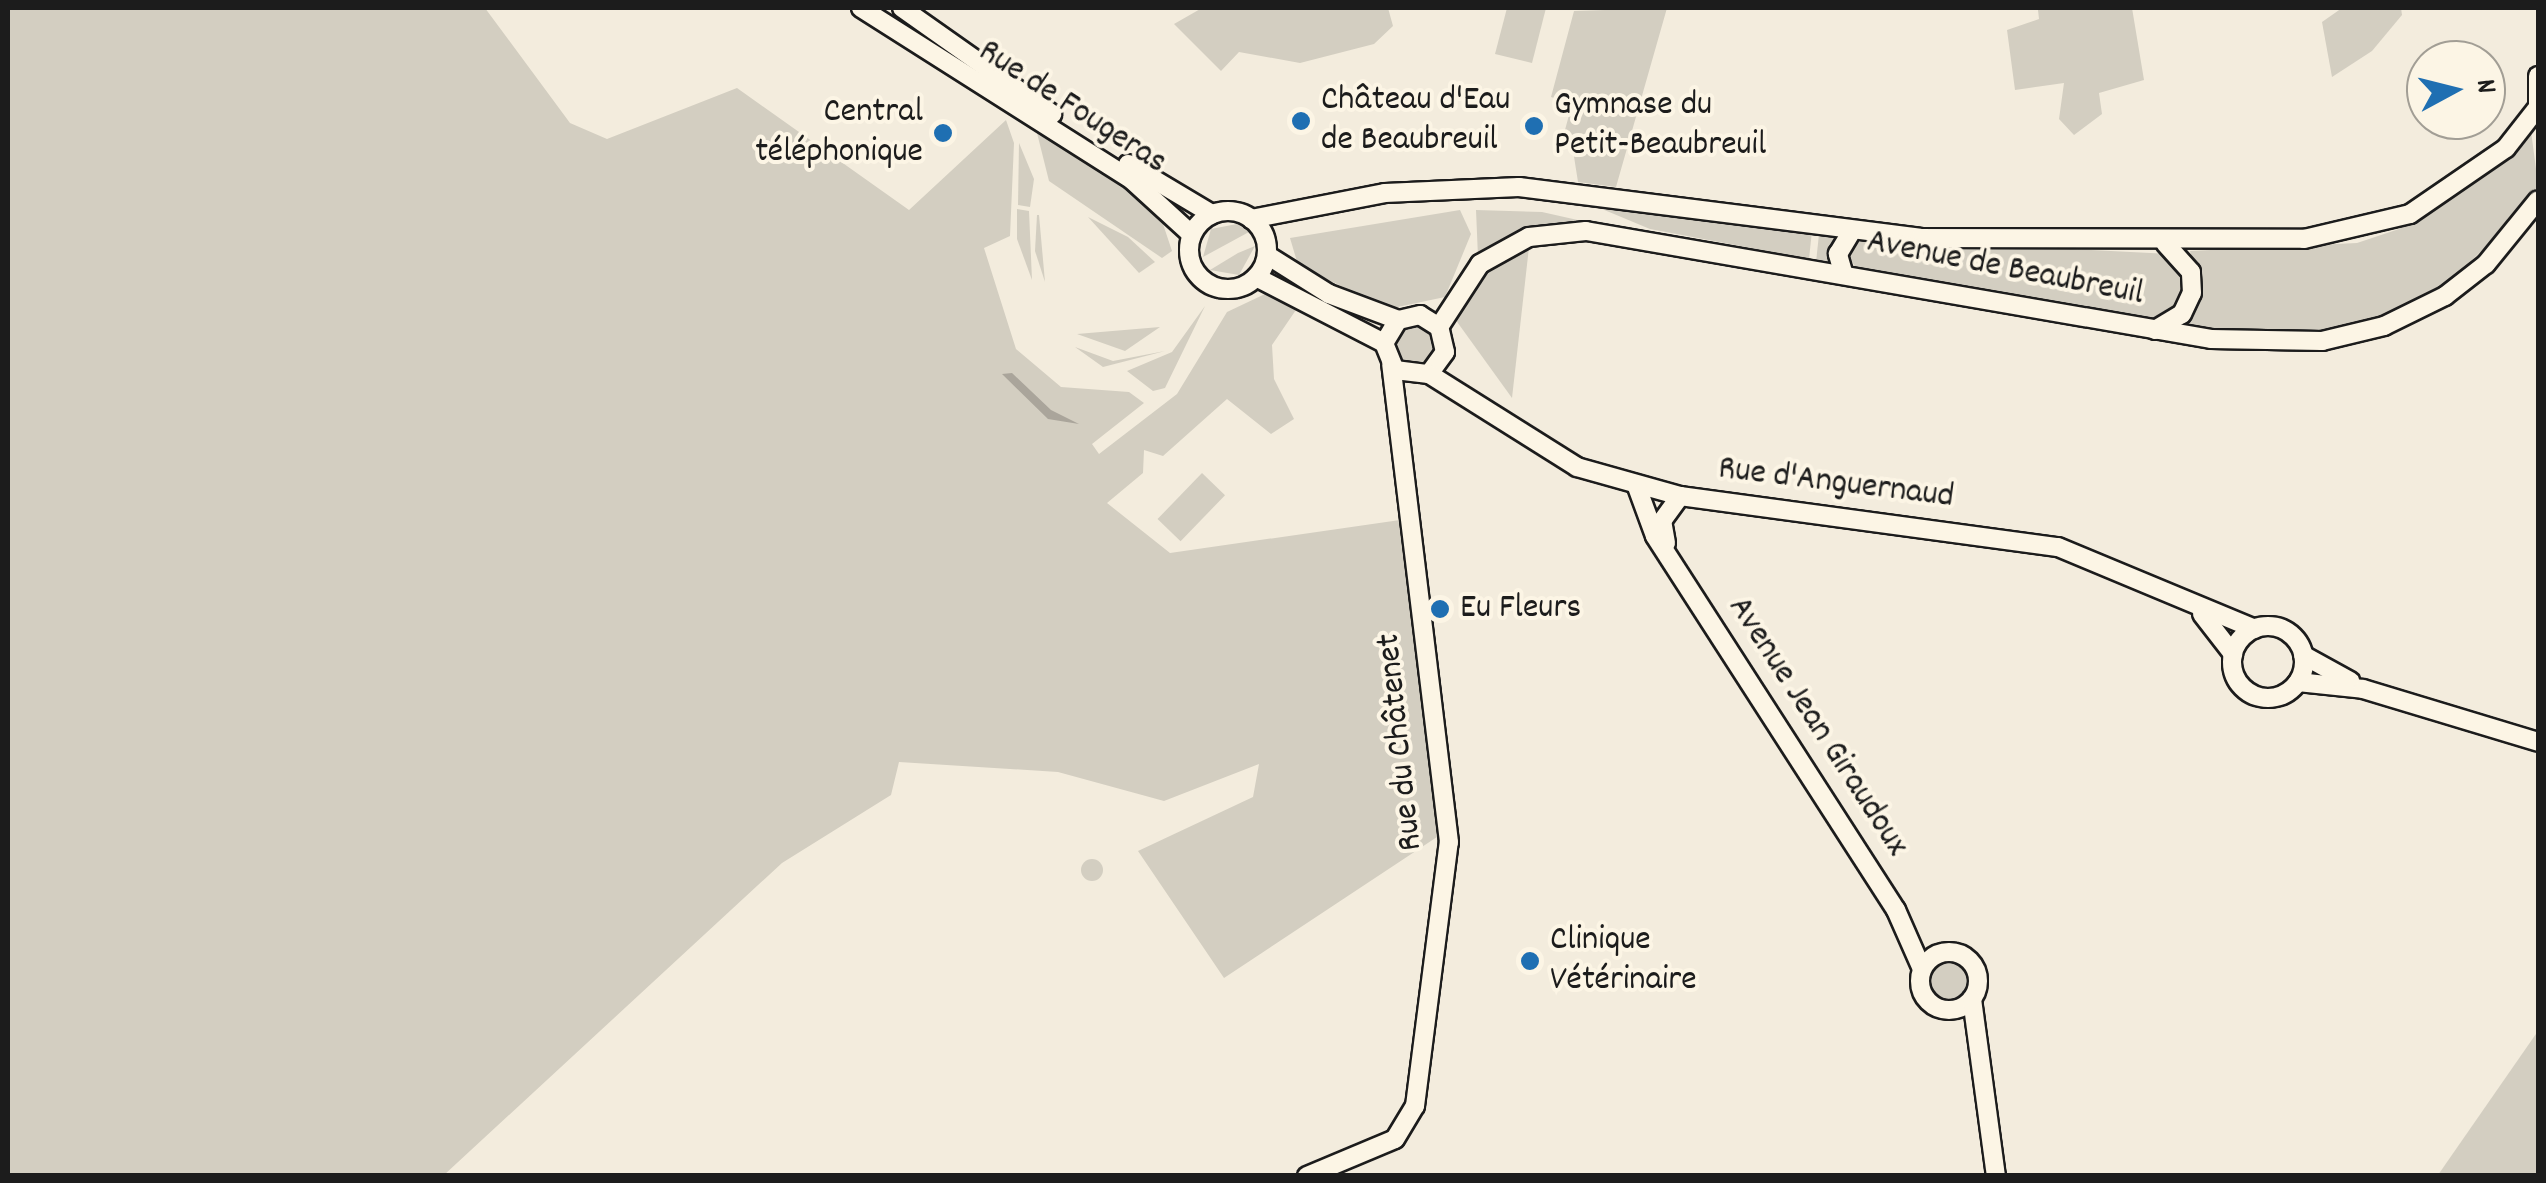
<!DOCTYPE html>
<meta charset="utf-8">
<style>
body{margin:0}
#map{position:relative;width:2546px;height:1183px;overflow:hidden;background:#f3ecdd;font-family:Dekko,sans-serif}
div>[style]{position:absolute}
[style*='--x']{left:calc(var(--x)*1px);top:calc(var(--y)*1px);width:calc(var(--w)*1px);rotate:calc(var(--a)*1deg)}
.green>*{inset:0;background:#d3cec1;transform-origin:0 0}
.round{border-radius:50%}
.water>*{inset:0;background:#aaa59b}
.roads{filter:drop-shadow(2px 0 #1c1c1c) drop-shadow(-2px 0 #1c1c1c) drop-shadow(0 2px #1c1c1c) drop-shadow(0 -2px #1c1c1c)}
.secondary>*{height:18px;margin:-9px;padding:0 9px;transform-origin:9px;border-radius:9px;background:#fcf5e5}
.secondary>.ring{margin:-9px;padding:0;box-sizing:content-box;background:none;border:18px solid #fcf5e5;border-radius:50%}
.dots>*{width:28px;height:28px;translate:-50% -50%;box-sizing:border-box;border:5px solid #fcf5e5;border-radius:50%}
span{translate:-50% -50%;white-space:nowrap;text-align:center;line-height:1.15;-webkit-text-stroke:8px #fcf5e5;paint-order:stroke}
.poi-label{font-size:35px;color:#1c1c1c}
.left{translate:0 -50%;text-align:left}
.right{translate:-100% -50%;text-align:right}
.street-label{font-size:35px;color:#1c1c1c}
.frame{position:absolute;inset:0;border:10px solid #1c1c1c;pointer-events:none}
.north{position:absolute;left:2406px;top:40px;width:100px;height:100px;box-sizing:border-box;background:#fcf5e5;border:2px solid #a29e95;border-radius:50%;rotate:83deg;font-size:28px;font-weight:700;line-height:40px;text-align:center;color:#1c1c1c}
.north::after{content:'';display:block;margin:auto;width:35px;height:45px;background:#1f6fb2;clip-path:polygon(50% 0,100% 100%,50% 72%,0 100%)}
</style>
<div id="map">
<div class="green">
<div style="clip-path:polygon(8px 8px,485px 8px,570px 123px,607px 139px,737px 88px,909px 210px,1006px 120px,1014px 143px,1010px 236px,984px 248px,1016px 349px,1061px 387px,1129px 392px,1144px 403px,1092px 444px,1099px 454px,1177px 394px,1227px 312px,1265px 294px,1298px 307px,1272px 345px,1274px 379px,1294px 419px,1271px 434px,1227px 399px,1163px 456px,1144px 450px,1143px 473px,1107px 503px,1170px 553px,1400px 520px,1440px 835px,1224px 978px,1138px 851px,1253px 797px,1259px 764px,1164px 801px,1058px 772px,899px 762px,891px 795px,782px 863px,444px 1175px,8px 1175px)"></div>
<div style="clip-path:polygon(1202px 8px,1388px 8px,1393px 26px,1374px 44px,1300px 63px,1239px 52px,1221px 71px,1174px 24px)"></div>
<div style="clip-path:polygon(1507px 8px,1546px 8px,1532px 63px,1495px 54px)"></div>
<div style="clip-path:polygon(1667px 8px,1616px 187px,1578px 182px,1572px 144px,1562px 141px,1572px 104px,1551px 97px,1574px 11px)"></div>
<div style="clip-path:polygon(2079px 8px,2132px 8px,2144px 80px,2099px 93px,2102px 114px,2074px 135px,2059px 119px,2064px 83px,2015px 90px,2007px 30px,2039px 19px,2038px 10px)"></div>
<div style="clip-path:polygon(2342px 8px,2401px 8px,2402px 15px,2372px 51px,2332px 77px,2322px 22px)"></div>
<div style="clip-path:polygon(1036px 129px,1133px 190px,1162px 221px,1172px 251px,1162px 258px,1049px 181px)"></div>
<div style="clip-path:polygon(2531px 131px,2538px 184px,2528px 206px,2443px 288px,2386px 317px,2315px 336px,2172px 325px,2197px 279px,2190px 251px,2357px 243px,2399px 229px,2489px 171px)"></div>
<div style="clip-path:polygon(1019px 143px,1034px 179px,1030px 207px,1018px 205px)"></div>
<div style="clip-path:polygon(1590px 204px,1812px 231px,1809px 259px,1650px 229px)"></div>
<div style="clip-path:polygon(1017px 209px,1029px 211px,1032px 280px,1017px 239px)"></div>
<div style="clip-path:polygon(1460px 210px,1471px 234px,1445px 297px,1388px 309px,1298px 265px,1290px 238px)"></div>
<div style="clip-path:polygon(1476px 210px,1542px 212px,1622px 230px,1576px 225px,1478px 257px)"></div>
<div style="clip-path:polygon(1037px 215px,1039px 215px,1045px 282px,1035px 251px)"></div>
<div style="clip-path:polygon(1088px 217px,1128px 237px,1155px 262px,1139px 273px)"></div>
<div style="clip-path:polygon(1237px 224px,1249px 232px,1203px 257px,1211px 229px)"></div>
<div style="left:1819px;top:234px;width:20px;height:26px;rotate:6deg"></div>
<div style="clip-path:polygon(1857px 238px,2170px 254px,2187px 292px,2172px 313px,2143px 320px,1856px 268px,1843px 249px)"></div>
<div style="clip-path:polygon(1255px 246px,1239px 275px,1210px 270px,1238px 253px)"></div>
<div style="clip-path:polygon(1529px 247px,1512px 398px,1455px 319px,1473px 280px)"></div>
<div style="clip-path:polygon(1205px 306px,1165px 388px,1153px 391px,1127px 371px,1172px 352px)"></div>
<div class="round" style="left:1396px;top:324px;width:40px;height:40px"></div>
<div style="clip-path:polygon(1160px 327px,1125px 351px,1077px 334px)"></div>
<div style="clip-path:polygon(1075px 347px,1113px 361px,1165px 351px,1103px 367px)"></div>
<div style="left:1202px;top:473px;width:32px;height:64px;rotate:44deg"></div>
<div class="round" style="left:1081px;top:859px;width:22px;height:22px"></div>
<div class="round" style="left:1929px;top:961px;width:40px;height:40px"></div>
<div style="clip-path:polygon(2538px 1031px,2538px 1175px,2438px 1175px)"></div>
</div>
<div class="water">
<div style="clip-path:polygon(1012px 373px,1051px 410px,1079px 424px,1048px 419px,1002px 374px)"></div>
</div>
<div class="roads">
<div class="secondary">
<div style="--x:861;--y:8;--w:321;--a:32.4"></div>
<div style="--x:1132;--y:180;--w:81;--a:42.5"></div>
<div style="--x:902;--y:8;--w:184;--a:35.2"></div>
<div style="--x:2538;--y:76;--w:29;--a:90"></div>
<div style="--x:1128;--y:164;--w:98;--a:30.8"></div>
<div class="ring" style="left:1189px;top:211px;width:60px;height:60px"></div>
<div style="--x:1251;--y:219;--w:136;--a:-11"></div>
<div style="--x:1385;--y:193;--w:134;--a:-2.6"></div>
<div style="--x:1519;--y:187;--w:404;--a:7.2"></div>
<div style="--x:1920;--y:238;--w:384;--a:0.1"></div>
<div style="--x:2304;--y:239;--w:109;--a:-13.3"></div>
<div style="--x:2410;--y:214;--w:116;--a:-34.5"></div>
<div style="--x:2506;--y:148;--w:52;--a:-52"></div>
<div style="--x:1267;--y:255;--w:73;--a:32.2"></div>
<div style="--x:1329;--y:294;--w:74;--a:20.6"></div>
<div style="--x:1843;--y:272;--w:19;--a:-106"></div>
<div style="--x:1838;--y:254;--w:27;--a:-59"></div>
<div style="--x:1256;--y:277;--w:144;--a:27.3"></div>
<div style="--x:1439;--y:327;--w:75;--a:-56.9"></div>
<div style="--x:1480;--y:264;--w:56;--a:-28.9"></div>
<div style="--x:1529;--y:237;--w:57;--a:-6"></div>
<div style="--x:1586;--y:231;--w:634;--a:9.8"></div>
<div style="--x:2211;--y:339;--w:111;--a:1"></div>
<div style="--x:2322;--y:341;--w:64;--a:-13.6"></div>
<div style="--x:2384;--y:326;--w:68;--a:-26.2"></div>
<div style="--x:2445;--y:296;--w:52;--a:-38"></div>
<div style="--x:2486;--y:264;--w:82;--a:-50.9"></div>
<div style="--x:2155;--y:330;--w:31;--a:-31"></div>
<div style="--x:2182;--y:314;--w:23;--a:-65"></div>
<div style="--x:2192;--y:293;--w:21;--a:-93"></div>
<div style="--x:2191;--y:272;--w:38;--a:-132"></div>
<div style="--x:1429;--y:374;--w:27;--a:-54"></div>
<div style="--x:1445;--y:352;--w:26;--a:-103"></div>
<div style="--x:1439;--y:327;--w:22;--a:-148"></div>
<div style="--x:1420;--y:315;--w:23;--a:167"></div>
<div style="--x:1398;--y:320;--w:27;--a:121"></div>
<div style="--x:1384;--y:343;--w:29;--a:68"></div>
<div style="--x:1395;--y:370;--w:34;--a:7"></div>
<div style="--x:1429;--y:374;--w:175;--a:32.1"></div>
<div style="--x:1577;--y:467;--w:107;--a:15.7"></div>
<div style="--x:1680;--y:496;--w:381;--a:7.7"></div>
<div style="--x:2058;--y:547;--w:213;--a:22.6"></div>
<div style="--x:1637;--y:487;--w:52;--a:69.8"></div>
<div style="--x:1655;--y:536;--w:445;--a:57.2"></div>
<div style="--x:1896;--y:910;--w:64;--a:66.2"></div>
<div style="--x:1666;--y:543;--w:22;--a:-100"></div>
<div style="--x:1662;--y:521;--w:31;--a:-54"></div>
<div style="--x:2202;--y:614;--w:51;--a:52.2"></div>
<div class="ring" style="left:2232px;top:626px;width:54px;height:54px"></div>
<div style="--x:2303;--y:655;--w:54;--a:29"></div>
<div style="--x:2298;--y:682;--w:65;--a:6.1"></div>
<div style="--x:2363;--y:689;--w:183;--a:16.8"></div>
<div class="ring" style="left:1920px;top:952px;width:40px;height:40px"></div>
<div style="--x:1972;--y:999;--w:179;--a:82.3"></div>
<div style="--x:1307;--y:1176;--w:95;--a:-22.8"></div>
<div style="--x:1395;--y:1139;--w:39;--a:-59"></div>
<div style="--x:1415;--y:1106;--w:266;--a:-82.7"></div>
<div style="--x:1449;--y:842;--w:481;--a:-96.9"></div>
</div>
</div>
<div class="dots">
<div style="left:1301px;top:121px;background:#1f6fb2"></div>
<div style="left:1534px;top:126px;background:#1f6fb2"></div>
<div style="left:943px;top:133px;background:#1f6fb2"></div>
<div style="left:1440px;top:609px;background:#1f6fb2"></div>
<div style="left:1530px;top:961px;background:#1f6fb2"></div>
</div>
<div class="poi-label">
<span class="left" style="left:1321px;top:121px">Château d'Eau<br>de Beaubreuil</span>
<span class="left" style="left:1554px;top:126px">Gymnase du<br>Petit-Beaubreuil</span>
<span class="right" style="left:923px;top:133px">Central<br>téléphonique</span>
<span class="left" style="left:1460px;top:609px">Eu Fleurs</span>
<span class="left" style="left:1550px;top:961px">Clinique<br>Vétérinaire</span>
</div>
<div class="street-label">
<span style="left:1072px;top:108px;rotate:33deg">Rue de Fougeras</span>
<span style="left:2005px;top:269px;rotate:11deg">Avenue de Beaubreuil</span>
<span style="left:1836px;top:484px;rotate:7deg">Rue d'Anguernaud</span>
<span style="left:1817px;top:727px;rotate:57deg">Avenue Jean Giraudoux</span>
<span style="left:1401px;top:742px;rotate:-96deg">Rue du Châtenet</span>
</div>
<div class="frame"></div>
<div class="north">N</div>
</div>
